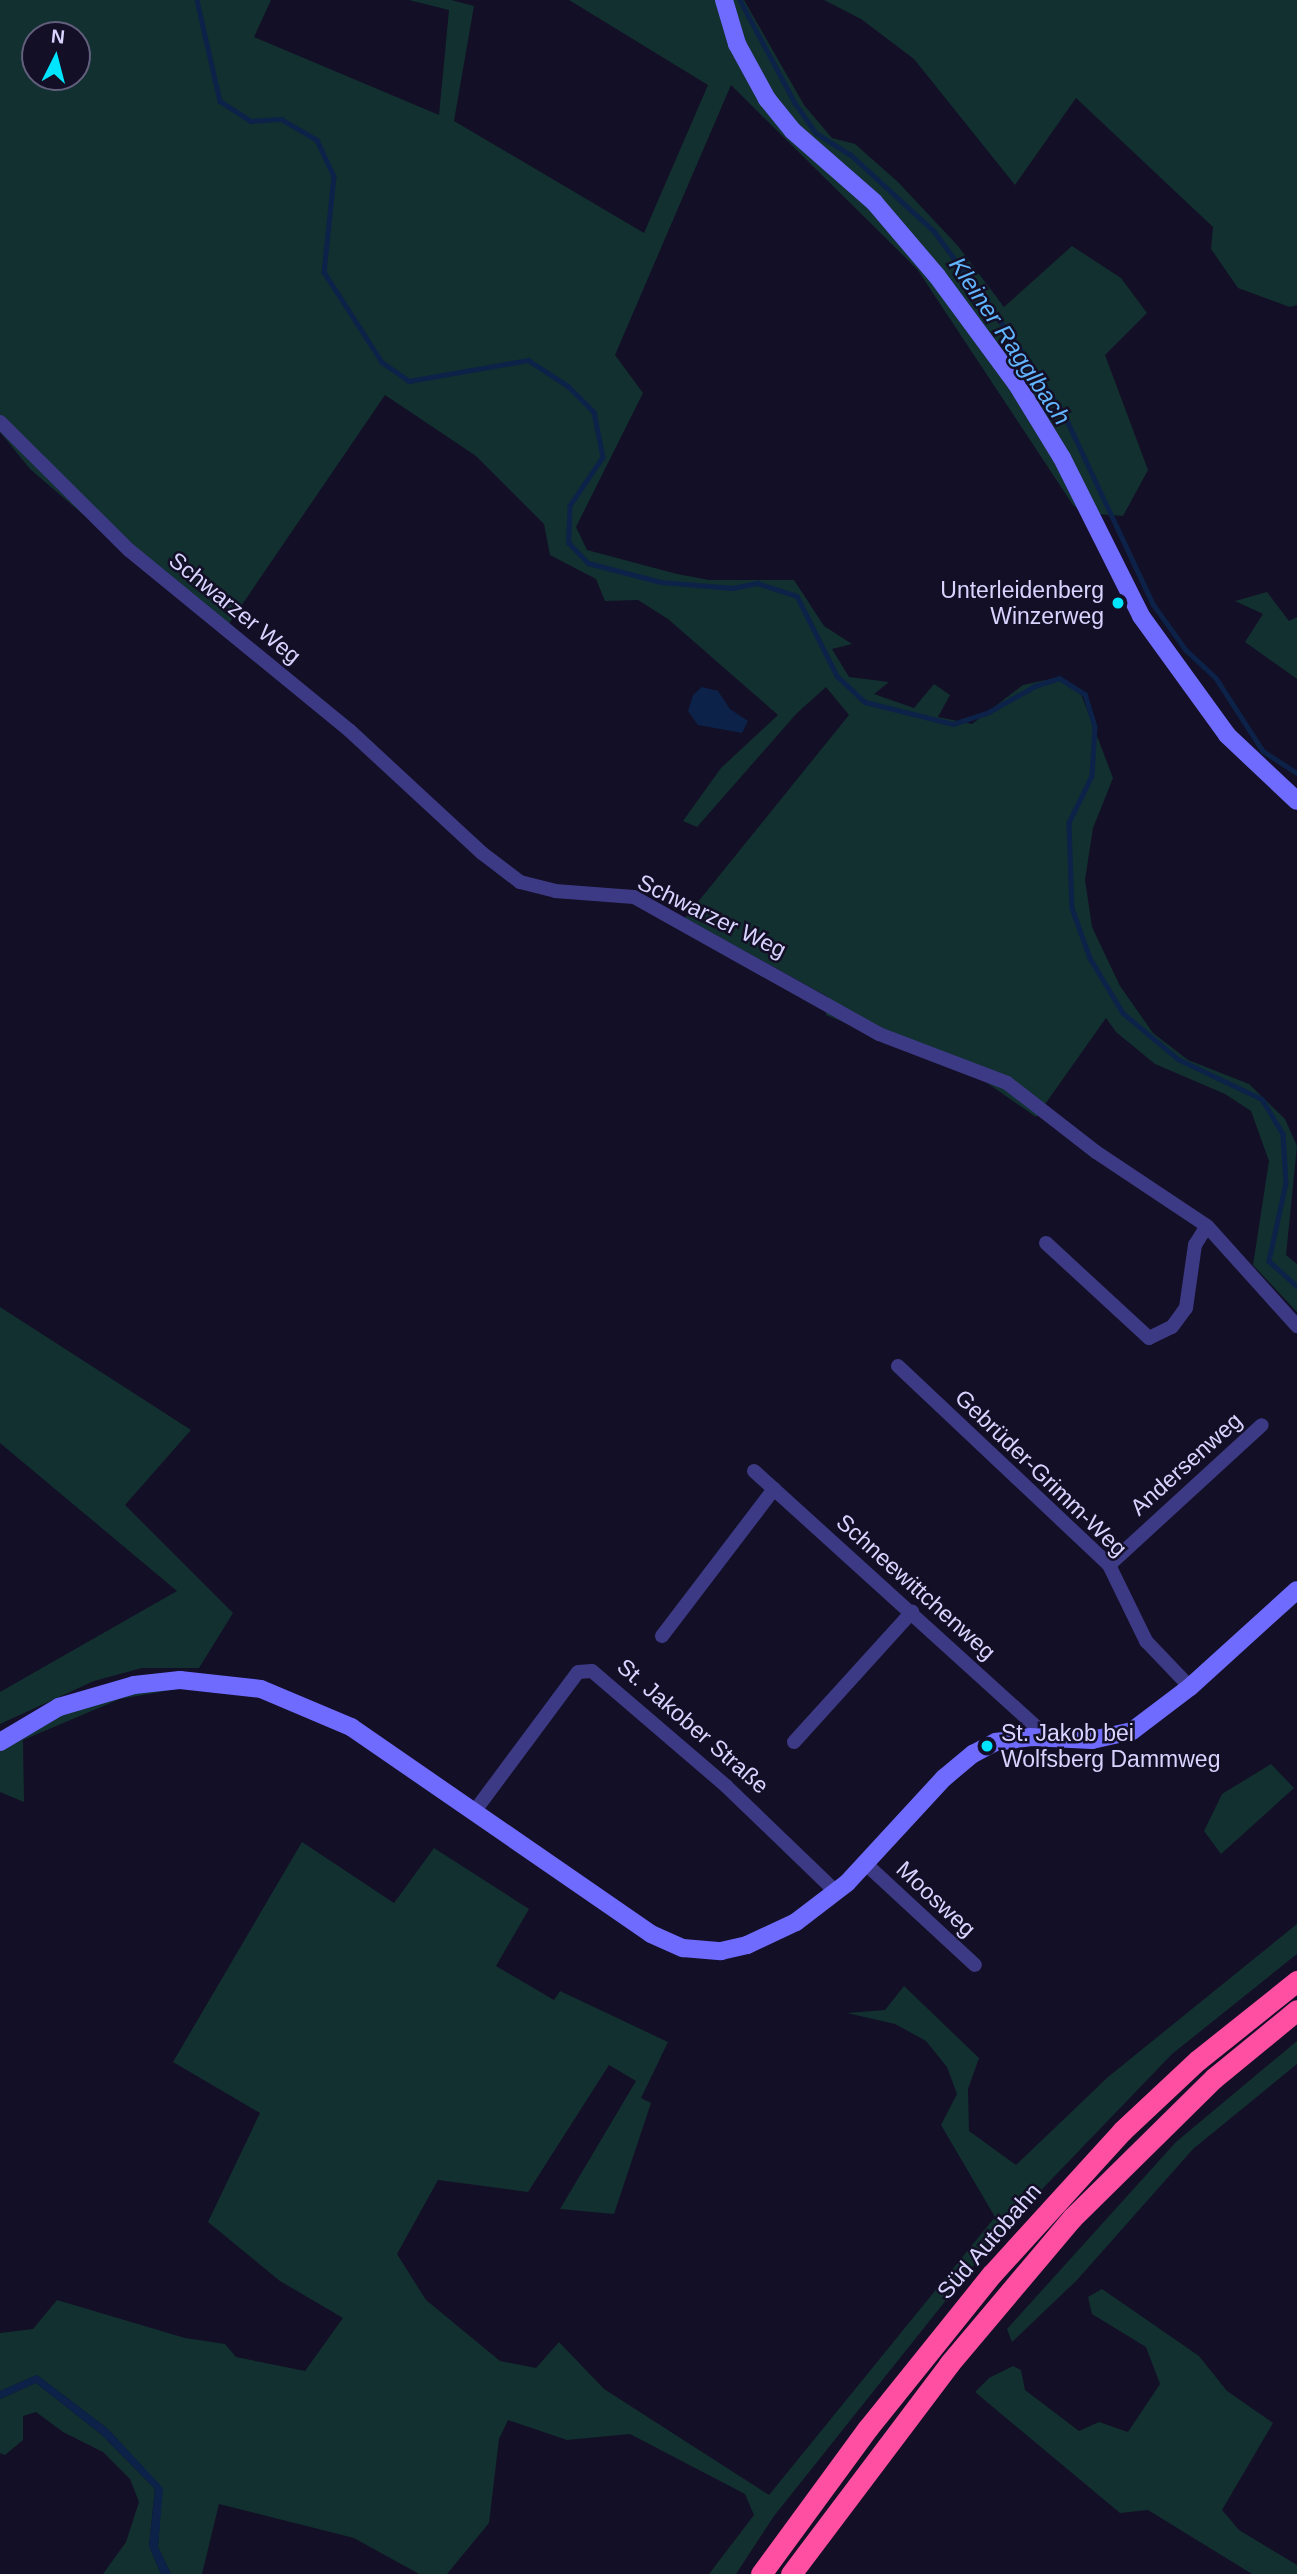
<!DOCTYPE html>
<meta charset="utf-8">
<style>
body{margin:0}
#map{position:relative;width:1297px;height:2574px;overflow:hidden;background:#130f26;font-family:Helvetica,sans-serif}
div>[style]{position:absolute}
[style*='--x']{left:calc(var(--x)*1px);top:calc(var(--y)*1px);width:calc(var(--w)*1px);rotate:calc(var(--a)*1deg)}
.green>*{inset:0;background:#12302f}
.water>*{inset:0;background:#0c2248}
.stream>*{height:4.5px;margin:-2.25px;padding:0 2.25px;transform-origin:2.25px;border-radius:2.25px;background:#0c2248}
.street>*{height:14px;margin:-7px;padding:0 7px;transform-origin:7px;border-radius:7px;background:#3d3a85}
.secondary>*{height:18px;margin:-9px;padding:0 9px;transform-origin:9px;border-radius:9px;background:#6f6bff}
.highway>*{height:21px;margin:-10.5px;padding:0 10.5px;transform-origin:10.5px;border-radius:10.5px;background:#ff4fa3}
.dots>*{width:19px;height:19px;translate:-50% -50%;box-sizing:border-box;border:4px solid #130f26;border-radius:50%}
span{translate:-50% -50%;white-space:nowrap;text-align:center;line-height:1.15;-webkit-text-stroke:5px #130f26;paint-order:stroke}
.poi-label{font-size:23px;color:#d9d4ff}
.right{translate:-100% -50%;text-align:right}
.left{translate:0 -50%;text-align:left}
.street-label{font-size:23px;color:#d9d4ff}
.water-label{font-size:24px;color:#62b6ff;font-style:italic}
.north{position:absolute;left:21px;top:21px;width:70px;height:70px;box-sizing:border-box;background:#130f26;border:2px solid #625e7d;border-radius:50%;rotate:6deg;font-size:19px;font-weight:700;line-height:28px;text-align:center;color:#d9d4ff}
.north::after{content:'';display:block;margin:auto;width:24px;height:32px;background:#00e5ff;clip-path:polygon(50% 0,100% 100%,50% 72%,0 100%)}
</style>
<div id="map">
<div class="green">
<div style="clip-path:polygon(evenodd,0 0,271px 0,254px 37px,439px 115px,449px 10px,409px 0,451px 0,474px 6px,454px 121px,644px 233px,708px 85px,569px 0,744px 0,804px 105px,832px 138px,855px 144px,898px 182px,958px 246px,1004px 307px,1072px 246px,1121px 278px,1147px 313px,1105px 355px,1148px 470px,1123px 516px,1083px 513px,1073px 505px,917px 269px,731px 85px,615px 355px,643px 393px,576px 527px,587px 550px,677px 574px,709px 580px,794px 580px,824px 626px,852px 644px,832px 649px,849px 677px,889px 682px,874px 694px,914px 708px,934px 684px,950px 695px,938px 717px,972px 724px,1023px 685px,1055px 678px,1081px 694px,1113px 778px,1093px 828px,1085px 880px,1092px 927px,1120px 986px,1153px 1033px,1188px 1060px,1249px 1084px,1285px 1119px,1297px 1146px,1286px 1255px,1297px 1264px,1297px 1312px,1253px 1265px,1269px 1161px,1251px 1111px,1225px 1094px,1155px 1064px,1116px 1032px,1106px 1018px,1036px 1117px,980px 1078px,826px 1015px,828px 997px,685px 918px,849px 715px,826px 687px,797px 713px,697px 827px,683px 821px,721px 768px,778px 715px,668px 619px,638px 600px,605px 601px,596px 579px,550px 555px,544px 524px,476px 456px,385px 395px,222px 634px,30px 469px,0 432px,0 0,35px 35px,77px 35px,77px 77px,35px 77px,35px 35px)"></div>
<div style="clip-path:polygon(824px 0,1297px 0,1297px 305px,1290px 307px,1238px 288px,1211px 249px,1213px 227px,1076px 98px,1015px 185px,914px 59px,861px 19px)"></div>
<div style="clip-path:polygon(1267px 592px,1289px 621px,1297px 617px,1297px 679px,1245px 642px,1263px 614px,1235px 601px)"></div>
<div style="clip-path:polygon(0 1307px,191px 1430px,125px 1505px,233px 1613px,199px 1668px,142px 1668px,94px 1681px,0 1724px,0 1692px,177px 1591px,0 1443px)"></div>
<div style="clip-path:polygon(188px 1687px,120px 1699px,23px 1740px,24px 1802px,0 1792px,0 1749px,70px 1708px,115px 1694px)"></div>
<div style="clip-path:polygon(1271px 1764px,1294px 1788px,1221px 1854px,1204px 1831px,1222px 1794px)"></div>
<div style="clip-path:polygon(302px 1842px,394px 1903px,434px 1848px,529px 1909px,496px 1966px,554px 2000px,560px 1991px,668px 2042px,641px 2098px,651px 2103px,614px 2214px,560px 2209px,636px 2081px,609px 2065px,528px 2192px,438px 2180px,397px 2254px,426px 2300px,500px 2361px,536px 2368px,559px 2342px,604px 2389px,769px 2495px,995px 2217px,941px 2125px,957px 2094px,947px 2067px,926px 2041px,895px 2024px,847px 2013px,885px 2010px,904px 1986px,979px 2058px,968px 2089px,969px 2131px,1016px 2165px,1108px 2077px,1297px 1924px,1297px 1954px,1172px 2054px,998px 2235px,774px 2516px,736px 2574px,709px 2574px,754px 2515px,745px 2494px,630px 2434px,567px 2440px,508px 2420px,499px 2439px,489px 2523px,447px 2574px,419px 2574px,354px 2538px,219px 2504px,202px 2574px,171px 2574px,158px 2547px,162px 2488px,108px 2429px,37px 2375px,0 2391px,0 2333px,33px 2329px,57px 2300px,185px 2338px,225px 2344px,236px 2357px,305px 2371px,343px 2318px,280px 2281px,208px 2222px,260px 2113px,173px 2062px)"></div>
<div style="clip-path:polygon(1297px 2041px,1297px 2064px,1193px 2149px,1077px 2280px,1012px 2342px,1007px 2329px,1176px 2142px)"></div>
<div style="clip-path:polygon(1102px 2289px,1199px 2356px,1227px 2391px,1273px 2423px,1222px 2510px,1239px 2530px,1297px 2565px,1297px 2574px,1252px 2574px,1148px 2510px,1120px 2513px,975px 2392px,989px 2378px,1013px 2366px,1021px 2370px,1025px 2390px,1079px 2431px,1099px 2422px,1128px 2432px,1160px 2384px,1146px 2347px,1092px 2314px,1088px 2297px)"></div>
<div style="clip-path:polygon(36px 2383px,102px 2435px,155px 2489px,149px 2546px,161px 2574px,103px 2574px,126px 2542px,139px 2502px,130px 2479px,103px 2452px,63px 2432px,36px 2412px,23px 2416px,23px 2440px,5px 2455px,0 2453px,0 2399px)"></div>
</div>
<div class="water">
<div style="clip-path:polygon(702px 687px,718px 691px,730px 709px,748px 721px,742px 733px,698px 725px,688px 711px,693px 695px)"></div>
<div style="clip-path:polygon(37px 2375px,108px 2429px,163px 2488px,158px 2547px,171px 2574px,161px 2574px,149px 2546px,155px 2489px,102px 2435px,36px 2383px,0 2399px,0 2391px)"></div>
</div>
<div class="stream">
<div style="--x:197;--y:0;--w:104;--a:77.2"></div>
<div style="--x:220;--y:101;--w:37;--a:33"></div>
<div style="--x:251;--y:121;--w:30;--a:-4"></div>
<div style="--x:281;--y:119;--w:42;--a:30.3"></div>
<div style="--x:317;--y:140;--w:40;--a:65"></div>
<div style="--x:334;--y:176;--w:97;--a:95.9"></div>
<div style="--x:324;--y:272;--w:107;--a:57.2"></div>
<div style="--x:382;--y:362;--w:33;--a:35"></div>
<div style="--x:409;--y:381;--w:121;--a:-10"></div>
<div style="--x:528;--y:360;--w:48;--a:33"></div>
<div style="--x:568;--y:386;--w:37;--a:45"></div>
<div style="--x:594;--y:412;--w:46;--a:78.7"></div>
<div style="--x:603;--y:457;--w:59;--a:124"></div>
<div style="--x:570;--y:506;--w:37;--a:92"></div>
<div style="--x:569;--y:543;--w:28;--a:46"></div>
<div style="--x:588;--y:563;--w:75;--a:14.6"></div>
<div style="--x:661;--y:582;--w:72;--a:4.8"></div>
<div style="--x:733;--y:588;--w:25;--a:-12"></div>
<div style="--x:757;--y:583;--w:42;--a:18"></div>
<div style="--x:797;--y:596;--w:89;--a:63.4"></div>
<div style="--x:837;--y:676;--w:38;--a:43"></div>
<div style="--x:865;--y:702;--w:91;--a:14"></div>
<div style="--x:953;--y:724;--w:36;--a:-18"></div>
<div style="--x:987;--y:713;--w:55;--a:-29.4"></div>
<div style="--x:1035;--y:686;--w:25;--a:-18"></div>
<div style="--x:1059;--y:678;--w:31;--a:32"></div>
<div style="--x:1085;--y:694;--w:34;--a:73"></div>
<div style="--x:1095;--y:726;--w:50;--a:93.4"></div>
<div style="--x:1092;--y:776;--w:52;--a:116.1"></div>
<div style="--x:1069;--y:823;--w:85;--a:88"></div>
<div style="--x:1072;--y:908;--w:53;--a:70.2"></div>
<div style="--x:1090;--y:958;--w:64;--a:59"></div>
<div style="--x:1123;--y:1013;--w:72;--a:39.9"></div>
<div style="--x:1178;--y:1059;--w:93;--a:25.5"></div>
<div style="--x:1262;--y:1099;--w:41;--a:59"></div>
<div style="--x:1283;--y:1134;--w:49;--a:86.5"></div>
<div style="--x:1286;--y:1183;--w:80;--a:102.3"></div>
<div style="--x:1269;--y:1261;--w:38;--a:42"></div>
<div style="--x:740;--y:0;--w:117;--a:61.9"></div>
<div style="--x:795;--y:103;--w:37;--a:55"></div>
<div style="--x:816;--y:133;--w:41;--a:32.2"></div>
<div style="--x:851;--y:155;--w:113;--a:42.5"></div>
<div style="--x:934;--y:231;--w:140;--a:53.7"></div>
<div style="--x:1017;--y:344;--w:87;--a:56.3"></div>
<div style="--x:1065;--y:416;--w:208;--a:64.9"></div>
<div style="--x:1153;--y:604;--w:57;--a:54.3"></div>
<div style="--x:1186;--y:650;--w:41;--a:43"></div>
<div style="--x:1216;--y:678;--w:87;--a:57.2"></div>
<div style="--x:1263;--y:751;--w:40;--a:32.9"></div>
</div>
<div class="street">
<div style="--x:0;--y:422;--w:182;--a:44.8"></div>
<div style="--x:129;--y:550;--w:284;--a:39.3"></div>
<div style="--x:349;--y:730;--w:181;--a:42.8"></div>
<div style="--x:482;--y:853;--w:48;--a:37.3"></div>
<div style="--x:520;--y:882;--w:36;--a:14"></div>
<div style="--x:555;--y:891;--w:79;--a:4.3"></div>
<div style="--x:634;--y:897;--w:281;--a:29.2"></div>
<div style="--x:879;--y:1034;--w:137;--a:20.9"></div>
<div style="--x:1007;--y:1083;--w:113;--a:37.8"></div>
<div style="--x:1096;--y:1152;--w:133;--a:33.7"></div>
<div style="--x:1207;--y:1226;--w:135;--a:48"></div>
<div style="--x:1046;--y:1243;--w:140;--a:42.7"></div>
<div style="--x:1149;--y:1338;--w:25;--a:-26"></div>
<div style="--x:1172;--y:1327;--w:24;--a:-54"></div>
<div style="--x:1186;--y:1308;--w:64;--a:-81.9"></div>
<div style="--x:1195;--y:1245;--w:22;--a:-58"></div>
<div style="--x:898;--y:1366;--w:290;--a:43.3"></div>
<div style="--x:1109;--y:1565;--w:85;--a:64"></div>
<div style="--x:1146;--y:1641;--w:64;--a:46.3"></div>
<div style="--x:754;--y:1471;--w:396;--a:42.2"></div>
<div style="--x:1109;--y:1565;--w:207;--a:-42.5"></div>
<div style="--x:662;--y:1636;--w:185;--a:-52.7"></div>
<div style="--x:794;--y:1742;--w:176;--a:-47.8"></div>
<div style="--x:474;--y:1812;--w:174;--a:-53.4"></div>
<div style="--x:578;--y:1672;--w:14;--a:-4"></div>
<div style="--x:592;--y:1671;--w:177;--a:40.6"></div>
<div style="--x:726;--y:1786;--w:153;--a:43.9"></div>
<div style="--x:867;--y:1865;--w:147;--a:42.8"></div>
</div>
<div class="secondary">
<div style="--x:724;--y:0;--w:46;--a:73.5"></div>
<div style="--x:737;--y:44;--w:63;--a:61.4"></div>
<div style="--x:767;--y:99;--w:41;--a:50.9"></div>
<div style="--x:793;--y:131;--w:108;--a:41.2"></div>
<div style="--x:874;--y:202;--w:97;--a:49.6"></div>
<div style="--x:937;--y:276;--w:133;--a:53.6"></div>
<div style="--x:1016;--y:383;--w:88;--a:58.5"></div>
<div style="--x:1062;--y:458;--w:177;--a:63.4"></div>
<div style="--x:1141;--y:616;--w:147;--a:54.1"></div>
<div style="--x:1227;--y:735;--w:96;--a:43.3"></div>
<div style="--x:0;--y:1742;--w:69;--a:-30.7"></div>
<div style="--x:59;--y:1707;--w:78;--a:-16.3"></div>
<div style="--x:134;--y:1685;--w:46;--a:-6.2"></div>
<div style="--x:180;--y:1680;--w:81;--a:6.3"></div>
<div style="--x:261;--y:1689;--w:98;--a:22.9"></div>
<div style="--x:351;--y:1727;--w:364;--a:34.6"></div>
<div style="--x:651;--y:1934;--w:35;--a:24"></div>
<div style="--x:683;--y:1948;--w:38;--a:5"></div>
<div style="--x:721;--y:1951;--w:27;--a:-13"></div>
<div style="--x:747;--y:1945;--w:54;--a:-25.1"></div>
<div style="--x:796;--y:1922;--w:64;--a:-37.4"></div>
<div style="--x:847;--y:1883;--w:143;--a:-47.3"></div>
<div style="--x:944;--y:1778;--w:38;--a:-40"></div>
<div style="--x:973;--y:1754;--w:26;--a:-28"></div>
<div style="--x:996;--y:1742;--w:34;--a:-8"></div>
<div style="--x:1030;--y:1737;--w:62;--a:2.8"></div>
<div style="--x:1092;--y:1740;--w:41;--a:-12.7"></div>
<div style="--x:1132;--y:1731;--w:73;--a:-37.2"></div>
<div style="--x:1190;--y:1687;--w:144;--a:-42.2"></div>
</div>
<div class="highway">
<div style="--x:761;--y:2574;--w:181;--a:-53.8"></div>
<div style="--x:868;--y:2428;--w:198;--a:-51.2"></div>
<div style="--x:992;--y:2274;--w:193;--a:-47.7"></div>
<div style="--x:1122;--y:2131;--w:104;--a:-43.1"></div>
<div style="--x:1198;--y:2060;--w:127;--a:-38.6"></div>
<div style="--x:791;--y:2574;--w:263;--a:-53"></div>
<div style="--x:949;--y:2364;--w:191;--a:-49.9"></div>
<div style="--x:1072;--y:2218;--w:199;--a:-44.6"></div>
<div style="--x:1214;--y:2078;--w:107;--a:-39.3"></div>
</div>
<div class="dots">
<div style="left:1118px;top:603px;background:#00e5ff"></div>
<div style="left:987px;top:1746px;background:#00e5ff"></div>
</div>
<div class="poi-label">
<span class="right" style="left:1104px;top:603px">Unterleidenberg<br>Winzerweg</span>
<span class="left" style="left:1001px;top:1746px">St. Jakob bei<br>Wolfsberg Dammweg</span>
</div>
<div class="street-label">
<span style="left:235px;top:608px;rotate:39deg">Schwarzer Weg</span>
<span style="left:712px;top:916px;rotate:26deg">Schwarzer Weg</span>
<span style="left:1186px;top:1464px;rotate:-42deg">Andersenweg</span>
<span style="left:1041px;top:1473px;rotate:44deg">Gebrüder-Grimm-Weg</span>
<span style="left:916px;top:1587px;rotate:42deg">Schneewittchenweg</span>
<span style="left:693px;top:1726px;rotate:41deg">St. Jakober Straße</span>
<span style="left:936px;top:1899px;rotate:43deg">Moosweg</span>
<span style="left:989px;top:2241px;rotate:-49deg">Süd Autobahn</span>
</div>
<div class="water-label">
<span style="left:1010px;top:341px;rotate:56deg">Kleiner Ragglbach</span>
</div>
<div class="north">N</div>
</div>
